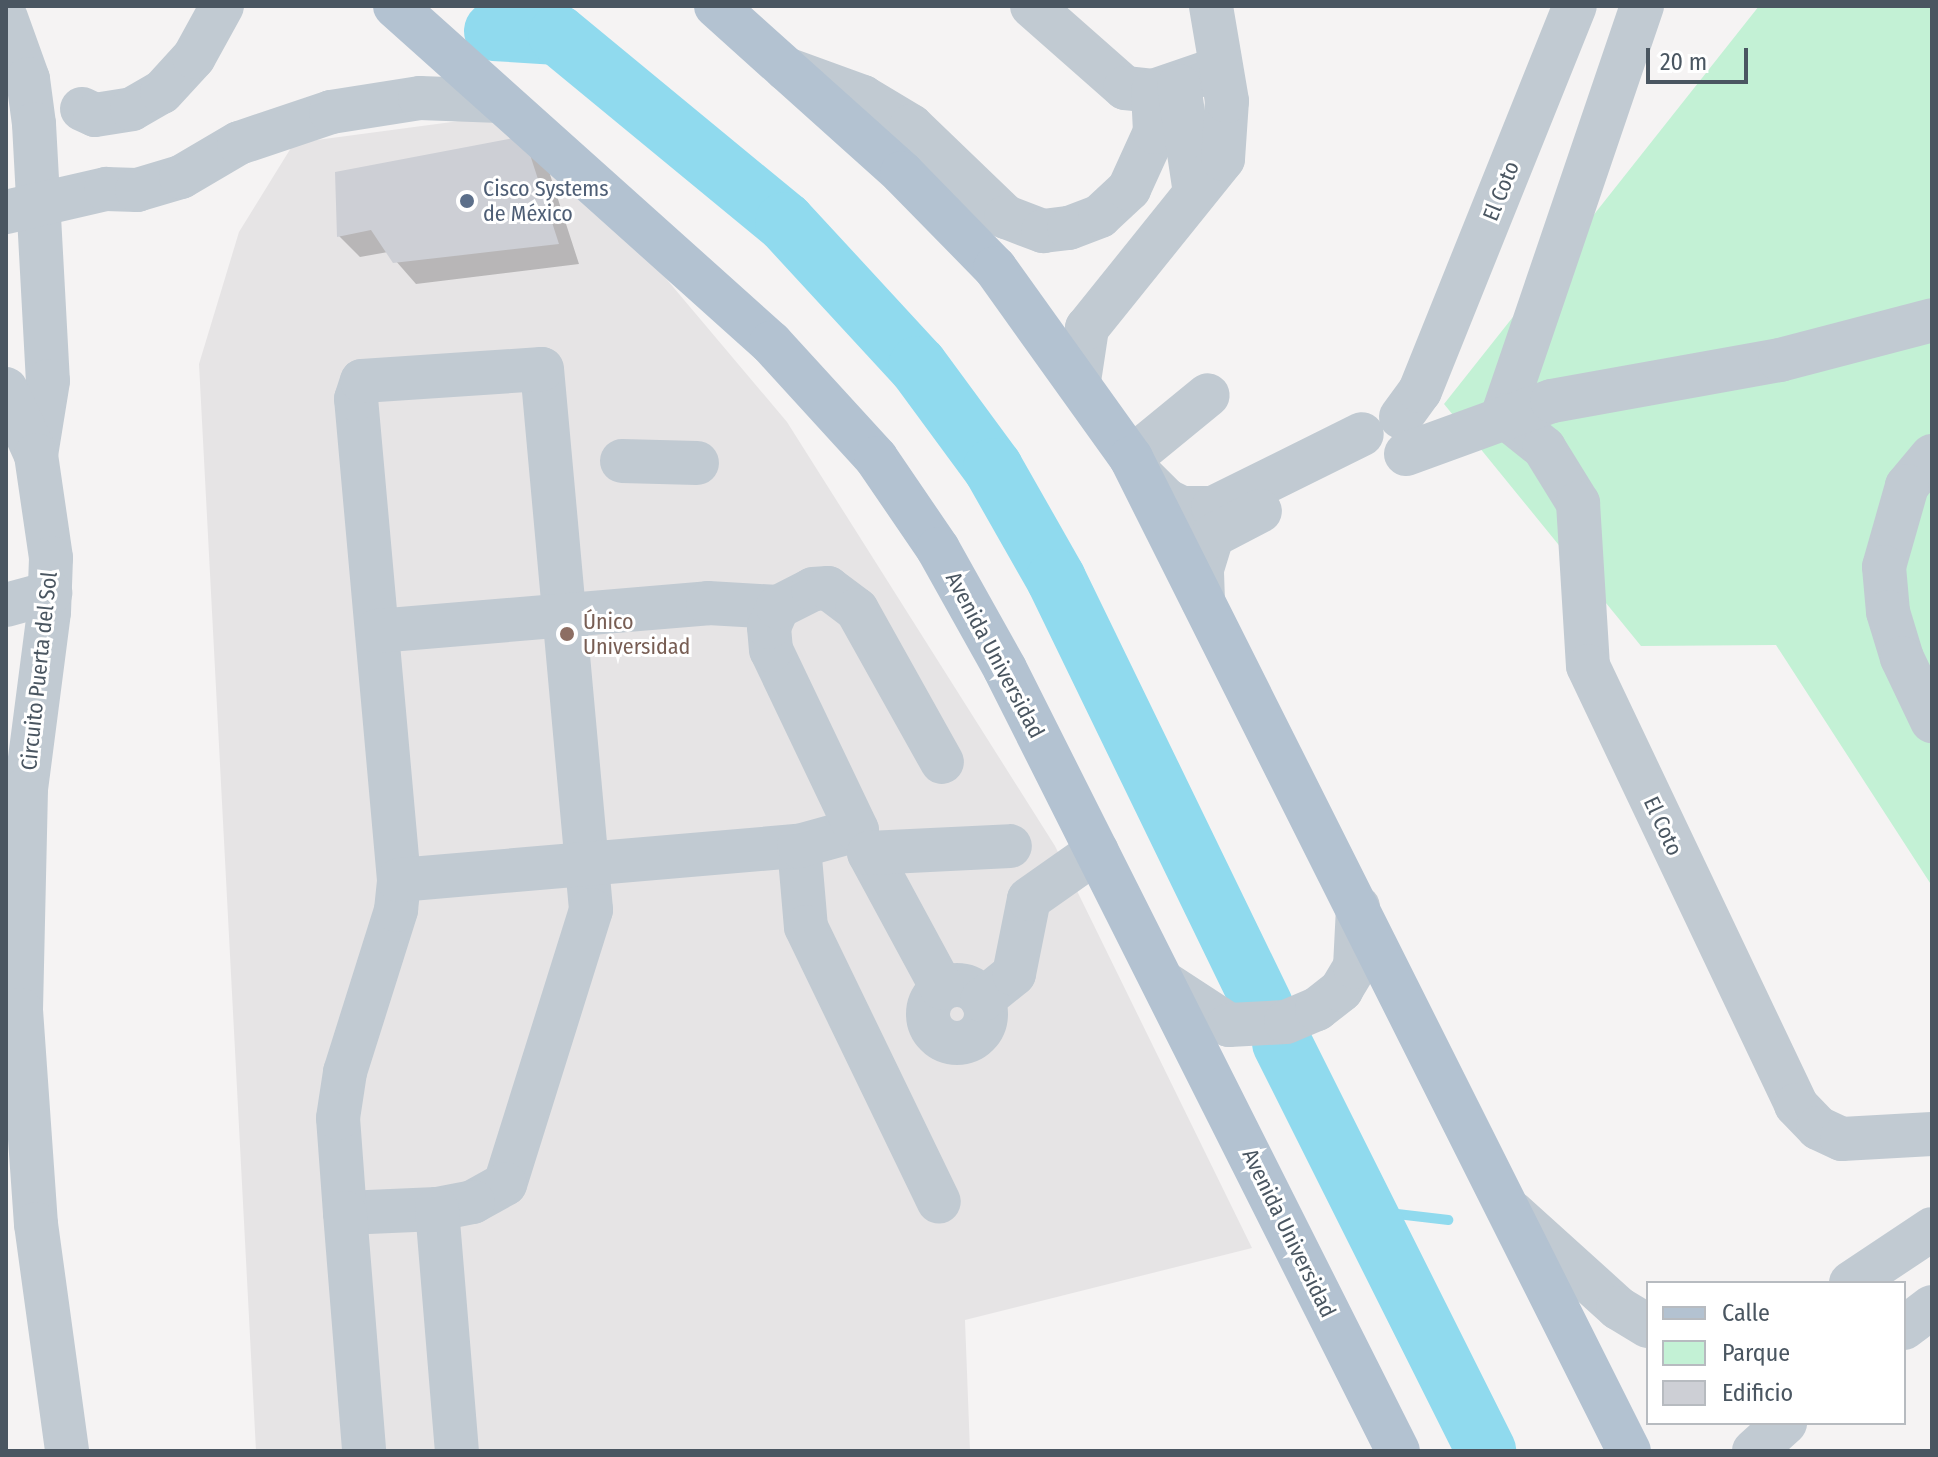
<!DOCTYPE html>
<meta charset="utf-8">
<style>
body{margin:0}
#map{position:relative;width:1938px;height:1457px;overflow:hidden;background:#f5f3f3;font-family:"Fira Sans Condensed",sans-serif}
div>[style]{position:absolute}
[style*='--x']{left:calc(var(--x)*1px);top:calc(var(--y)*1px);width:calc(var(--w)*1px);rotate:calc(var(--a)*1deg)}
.education>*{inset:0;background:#e6e4e5}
.green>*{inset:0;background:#c3f1d5}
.shadow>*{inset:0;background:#0003}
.stream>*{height:10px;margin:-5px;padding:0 5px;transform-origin:5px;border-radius:5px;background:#90daee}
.river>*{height:60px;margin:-30px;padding:0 30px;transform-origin:30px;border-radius:30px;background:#90daee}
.building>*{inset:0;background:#cdcfd5}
.minor>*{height:44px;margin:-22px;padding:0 22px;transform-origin:22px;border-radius:22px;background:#c1cad2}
.minor>.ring{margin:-22px;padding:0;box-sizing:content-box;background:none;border:44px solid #c1cad2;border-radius:50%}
.major>*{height:44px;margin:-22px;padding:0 22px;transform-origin:22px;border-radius:22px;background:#b3c2d1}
.dots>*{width:22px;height:22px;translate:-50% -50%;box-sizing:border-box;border:4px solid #fff;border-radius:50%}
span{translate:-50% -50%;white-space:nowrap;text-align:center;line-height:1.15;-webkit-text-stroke:6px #fff;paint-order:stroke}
.service-label{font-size:22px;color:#4e5e75}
.left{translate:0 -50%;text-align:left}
.street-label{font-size:22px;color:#4a5661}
.education-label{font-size:22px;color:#785e54}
.frame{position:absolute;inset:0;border:8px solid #4a5661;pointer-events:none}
.legend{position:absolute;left:1646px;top:1281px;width:260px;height:144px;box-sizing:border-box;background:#fff;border:2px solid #b7bbc0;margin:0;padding:10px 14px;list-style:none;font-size:24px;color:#4a5661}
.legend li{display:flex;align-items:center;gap:16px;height:40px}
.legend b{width:40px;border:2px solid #b7bbc0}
.scale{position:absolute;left:1646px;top:48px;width:102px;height:36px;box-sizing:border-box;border:4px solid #4a5661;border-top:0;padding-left:10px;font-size:24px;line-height:28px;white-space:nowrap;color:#4a5661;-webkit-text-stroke:6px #fff;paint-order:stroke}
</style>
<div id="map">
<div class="education">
<div style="clip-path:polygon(497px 116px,620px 224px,787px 422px,1055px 846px,1252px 1248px,965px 1320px,970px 1451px,256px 1451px,199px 364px,239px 232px,294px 143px)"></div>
</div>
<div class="green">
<div style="clip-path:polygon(1759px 6px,1932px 6px,1932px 886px,1776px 645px,1641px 646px,1444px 404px)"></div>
</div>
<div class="shadow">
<div style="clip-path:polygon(524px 138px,545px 159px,579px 264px,416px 284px,388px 252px,360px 257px,339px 236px)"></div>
</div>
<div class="stream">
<div style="--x:1363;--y:1210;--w:86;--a:6.7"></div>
</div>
<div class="river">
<div style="--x:494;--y:31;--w:64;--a:3.6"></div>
<div style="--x:558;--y:35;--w:294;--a:39.5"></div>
<div style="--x:785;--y:222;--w:196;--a:47.3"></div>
<div style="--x:918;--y:366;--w:127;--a:53.7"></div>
<div style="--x:993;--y:468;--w:128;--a:60.4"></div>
<div style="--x:1056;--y:579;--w:475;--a:64.1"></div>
<div style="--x:1282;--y:1043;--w:456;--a:63.4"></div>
</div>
<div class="building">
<div style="clip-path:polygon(524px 136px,559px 244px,393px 263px,371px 230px,337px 237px,335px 172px)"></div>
</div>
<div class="minor">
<div style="--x:1032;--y:6;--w:124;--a:41.4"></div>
<div style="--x:1125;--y:88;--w:28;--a:6"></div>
<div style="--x:1153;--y:91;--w:71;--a:-18.9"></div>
<div style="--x:1642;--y:6;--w:432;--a:108.8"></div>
<div style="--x:1503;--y:415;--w:53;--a:38.8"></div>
<div style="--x:1544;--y:448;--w:65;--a:58.3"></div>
<div style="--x:1578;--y:503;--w:163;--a:86.5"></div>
<div style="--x:1588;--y:666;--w:486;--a:64.6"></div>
<div style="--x:1796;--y:1105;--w:32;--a:46"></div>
<div style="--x:1818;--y:1128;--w:26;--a:25"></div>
<div style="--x:1842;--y:1139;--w:90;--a:-3.2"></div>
<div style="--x:6;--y:18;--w:65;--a:70.2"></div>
<div style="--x:28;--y:79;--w:45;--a:82.4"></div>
<div style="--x:34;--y:124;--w:257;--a:86.9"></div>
<div style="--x:48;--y:381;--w:75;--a:99.2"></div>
<div style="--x:786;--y:69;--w:82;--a:20"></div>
<div style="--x:863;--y:97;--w:56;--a:31.1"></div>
<div style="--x:911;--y:126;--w:132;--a:43.8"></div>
<div style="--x:1006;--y:217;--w:40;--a:21"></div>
<div style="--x:1043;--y:231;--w:26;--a:-7"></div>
<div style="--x:1069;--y:228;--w:33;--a:-21"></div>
<div style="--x:1100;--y:216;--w:40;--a:-43"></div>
<div style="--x:1129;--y:189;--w:63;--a:-65.5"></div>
<div style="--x:1155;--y:132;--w:41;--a:-92.8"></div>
<div style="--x:1179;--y:86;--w:108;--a:81.5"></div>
<div style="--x:82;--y:109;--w:14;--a:25"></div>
<div style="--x:95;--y:115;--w:37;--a:-9"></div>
<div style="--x:132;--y:109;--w:34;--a:-30"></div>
<div style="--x:162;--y:92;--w:47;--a:-47.6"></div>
<div style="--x:194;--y:57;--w:58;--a:-61.2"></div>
<div style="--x:6;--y:212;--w:103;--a:-13"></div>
<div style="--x:106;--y:189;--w:31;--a:2"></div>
<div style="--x:137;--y:190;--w:46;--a:-16.5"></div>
<div style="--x:181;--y:177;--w:67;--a:-30.4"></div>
<div style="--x:239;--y:143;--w:97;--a:-18.6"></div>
<div style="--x:331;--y:112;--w:90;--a:-8.9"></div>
<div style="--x:420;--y:98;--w:80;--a:2.1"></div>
<div style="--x:542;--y:369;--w:543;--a:84.82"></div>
<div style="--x:591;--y:910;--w:287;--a:107.4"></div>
<div style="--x:505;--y:1184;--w:37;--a:151"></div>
<div style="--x:473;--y:1202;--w:37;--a:169"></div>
<div style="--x:437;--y:1209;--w:92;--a:177.5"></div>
<div style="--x:345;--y:1213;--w:95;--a:-94.2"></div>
<div style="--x:338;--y:1118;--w:47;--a:-81.3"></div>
<div style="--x:345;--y:1072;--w:170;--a:-72.5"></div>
<div style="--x:396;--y:910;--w:30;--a:-84"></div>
<div style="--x:399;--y:880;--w:483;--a:-95.1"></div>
<div style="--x:356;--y:399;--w:19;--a:-72"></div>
<div style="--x:362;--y:381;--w:180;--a:-3.8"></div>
<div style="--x:1079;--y:381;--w:54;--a:-81.4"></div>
<div style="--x:1087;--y:328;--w:217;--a:-51.2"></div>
<div style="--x:1223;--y:159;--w:58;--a:-86.1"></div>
<div style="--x:1227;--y:101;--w:96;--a:-99.6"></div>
<div style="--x:6;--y:389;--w:72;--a:65.6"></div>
<div style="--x:36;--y:455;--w:104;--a:81.7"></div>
<div style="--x:51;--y:558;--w:54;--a:92.1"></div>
<div style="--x:49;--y:612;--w:178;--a:97.4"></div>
<div style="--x:26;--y:789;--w:221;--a:91.3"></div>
<div style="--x:21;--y:1010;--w:215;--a:86"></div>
<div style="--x:36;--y:1224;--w:229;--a:82.2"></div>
<div style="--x:1401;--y:417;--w:32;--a:-54"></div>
<div style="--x:1420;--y:391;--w:415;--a:-68.1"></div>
<div style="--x:1406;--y:454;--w:155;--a:-20"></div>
<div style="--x:1552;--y:401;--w:232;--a:-10.2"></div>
<div style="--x:1780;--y:360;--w:157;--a:-14.7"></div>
<div style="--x:1932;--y:456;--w:39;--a:130"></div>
<div style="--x:1907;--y:486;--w:84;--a:105.9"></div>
<div style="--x:1884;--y:567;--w:45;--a:84.9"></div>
<div style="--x:1888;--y:612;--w:48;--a:73.1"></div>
<div style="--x:1902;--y:658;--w:70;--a:64.5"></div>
<div style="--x:1131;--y:458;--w:99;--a:-39.3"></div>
<div style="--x:622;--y:461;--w:75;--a:1.5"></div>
<div style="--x:1140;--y:474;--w:37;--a:45"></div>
<div style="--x:1166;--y:500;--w:18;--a:27"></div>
<div style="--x:1182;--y:508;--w:31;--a:0"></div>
<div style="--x:1213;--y:508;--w:166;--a:-26.4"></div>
<div style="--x:1203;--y:601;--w:32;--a:-92"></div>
<div style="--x:1202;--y:569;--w:34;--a:-73"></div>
<div style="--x:1212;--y:536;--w:54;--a:-27.5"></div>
<div style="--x:6;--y:605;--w:46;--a:-15.3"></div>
<div style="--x:377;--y:631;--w:332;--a:-4.8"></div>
<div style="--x:708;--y:603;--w:70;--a:3.3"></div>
<div style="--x:799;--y:846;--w:81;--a:85.1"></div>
<div style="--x:806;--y:927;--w:305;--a:64.2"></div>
<div style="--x:399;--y:880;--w:401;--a:-4.9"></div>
<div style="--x:799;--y:846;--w:60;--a:-15.4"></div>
<div style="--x:857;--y:830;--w:199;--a:-115.5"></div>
<div style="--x:771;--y:650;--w:23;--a:-95"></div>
<div style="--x:769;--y:627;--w:22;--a:-66"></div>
<div style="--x:778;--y:607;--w:39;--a:-27"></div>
<div style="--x:813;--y:589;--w:15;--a:-4"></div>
<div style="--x:828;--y:588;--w:36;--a:37"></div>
<div style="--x:857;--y:610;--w:174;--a:60.8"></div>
<div style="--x:1166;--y:984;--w:75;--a:33.1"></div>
<div style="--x:1229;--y:1025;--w:57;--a:-3"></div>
<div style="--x:1286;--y:1022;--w:34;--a:-23"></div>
<div style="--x:1317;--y:1009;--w:31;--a:-38"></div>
<div style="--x:1341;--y:990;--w:27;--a:-59"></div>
<div style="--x:1355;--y:967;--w:60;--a:-87.1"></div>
<div class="ring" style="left:928px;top:985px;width:14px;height:14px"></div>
<div style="--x:942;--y:988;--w:153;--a:-118.4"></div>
<div style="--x:869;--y:853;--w:141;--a:-2.8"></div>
<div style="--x:982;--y:1000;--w:41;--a:-39.1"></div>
<div style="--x:1014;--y:974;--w:76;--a:-78.7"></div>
<div style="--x:1029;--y:899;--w:83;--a:-35.2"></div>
<div style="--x:437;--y:1209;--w:243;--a:85.3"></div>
<div style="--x:345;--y:1213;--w:239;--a:85.4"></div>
<div style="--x:1513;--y:1213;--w:142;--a:42.1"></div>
<div style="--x:1618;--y:1308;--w:35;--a:31"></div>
<div style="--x:1851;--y:1283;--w:97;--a:-33.7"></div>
<div style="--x:1904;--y:1328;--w:35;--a:-37"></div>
<div style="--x:1754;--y:1451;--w:42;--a:-42.1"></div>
</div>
<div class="major">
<div style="--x:395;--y:6;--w:505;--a:41.87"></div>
<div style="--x:771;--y:343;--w:156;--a:47.6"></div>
<div style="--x:876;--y:458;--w:110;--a:55.7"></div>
<div style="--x:938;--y:549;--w:137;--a:60.8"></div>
<div style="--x:1005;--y:669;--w:875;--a:63.32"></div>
<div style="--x:716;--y:6;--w:250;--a:41.9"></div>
<div style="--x:902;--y:173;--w:133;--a:45.6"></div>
<div style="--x:995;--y:268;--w:234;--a:54.4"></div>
<div style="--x:1131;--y:458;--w:1111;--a:63.37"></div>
</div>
<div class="dots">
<div style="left:467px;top:201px;background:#5c6f8a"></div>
<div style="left:567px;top:634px;background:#8d6e63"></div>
</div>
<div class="service-label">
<span class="left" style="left:483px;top:201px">Cisco Systems<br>de México</span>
</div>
<div class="street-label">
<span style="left:1501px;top:191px;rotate:-68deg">El Coto</span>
<span style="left:995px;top:655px;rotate:62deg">Avenida Universidad</span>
<span style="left:39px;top:671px;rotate:-84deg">Circuito Puerta del Sol</span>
<span style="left:1663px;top:826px;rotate:65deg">El Coto</span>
<span style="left:1289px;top:1233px;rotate:64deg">Avenida Universidad</span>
</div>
<div class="education-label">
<span class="left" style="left:583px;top:634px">Único<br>Universidad</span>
</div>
<div class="frame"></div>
<ul class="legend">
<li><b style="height:10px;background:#b3c2d1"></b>Calle</li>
<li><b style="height:22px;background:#c3f1d5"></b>Parque</li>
<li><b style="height:22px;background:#cdcfd5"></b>Edificio</li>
</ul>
<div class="scale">20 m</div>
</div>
